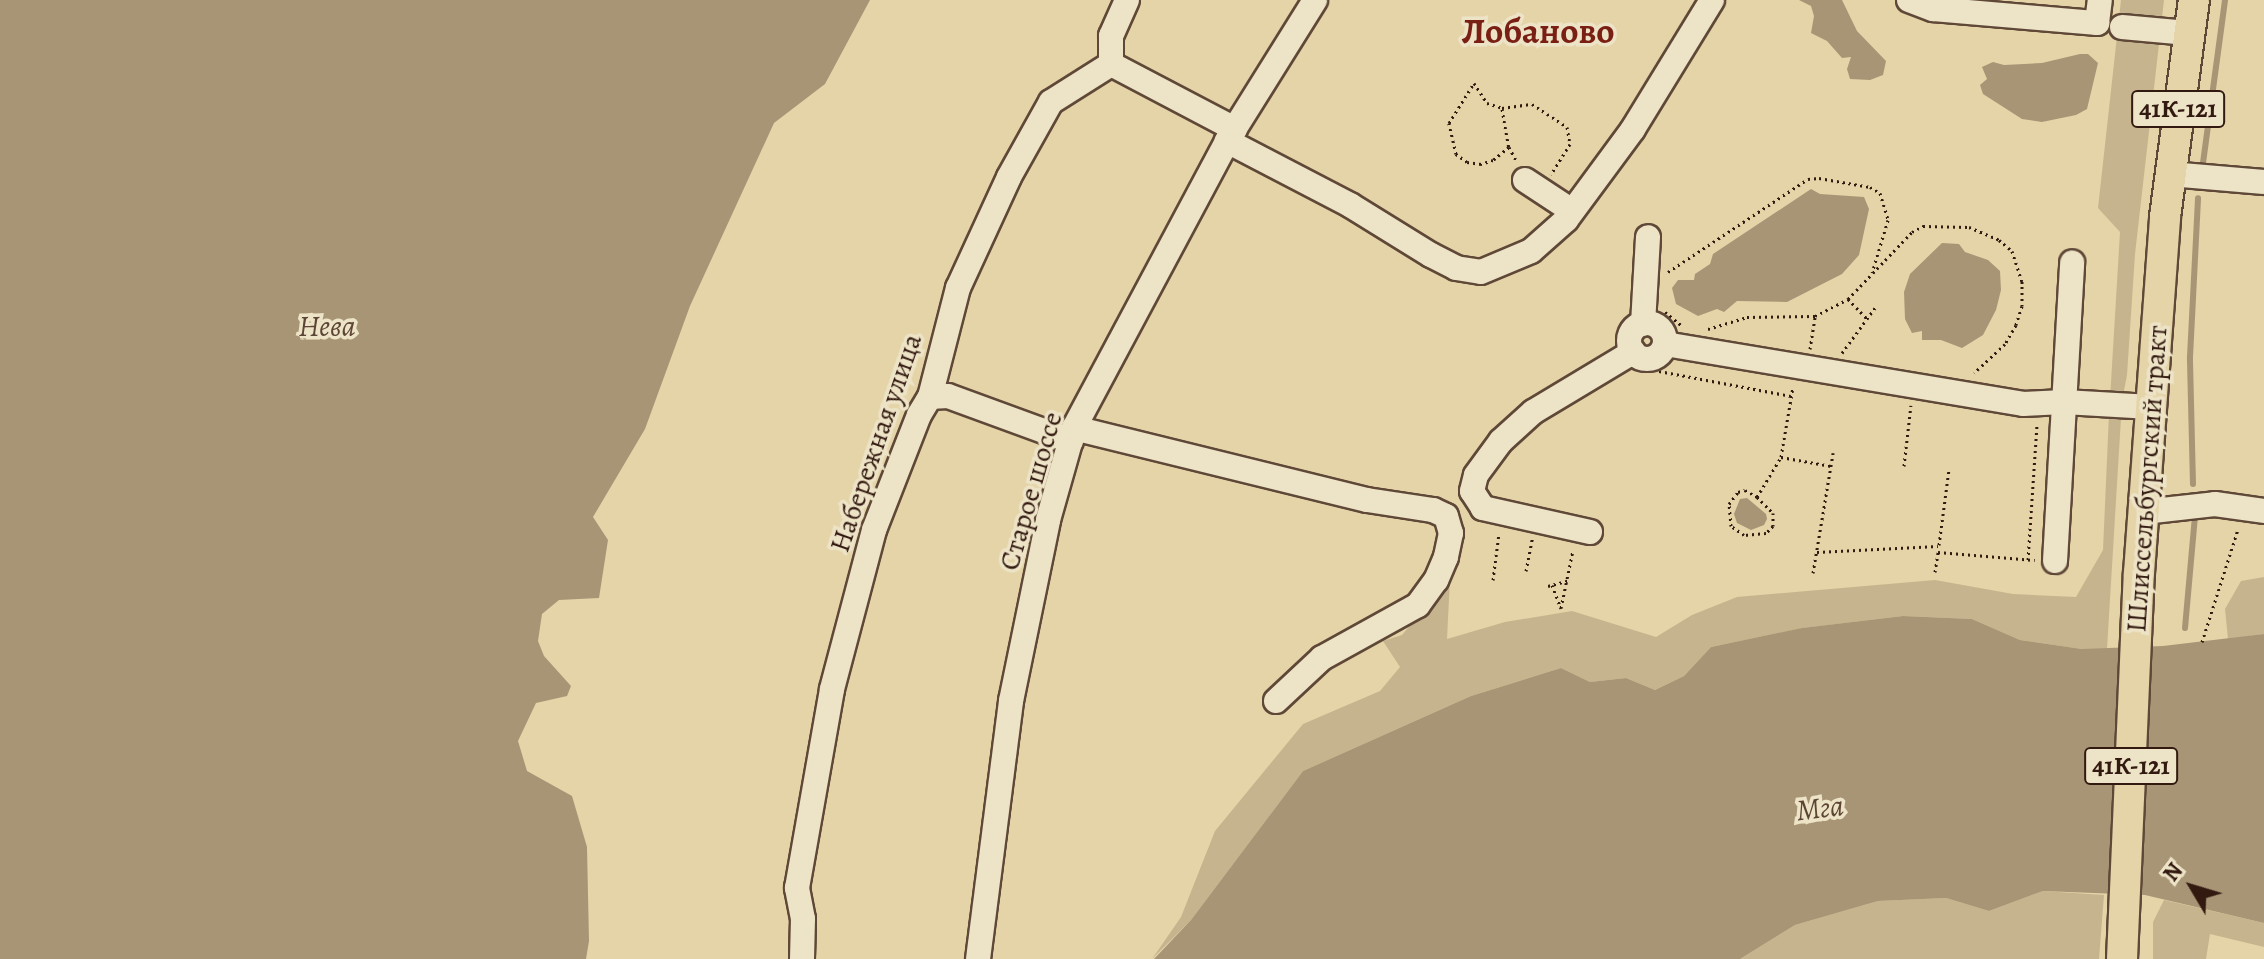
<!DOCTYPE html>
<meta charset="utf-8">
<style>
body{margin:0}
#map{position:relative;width:2264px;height:959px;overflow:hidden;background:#e4d4a8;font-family:Alegreya,serif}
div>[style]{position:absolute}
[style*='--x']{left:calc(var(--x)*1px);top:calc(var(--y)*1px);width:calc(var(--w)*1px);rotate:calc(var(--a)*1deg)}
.green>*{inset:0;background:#c6b48e}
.water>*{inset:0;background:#a89575}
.stream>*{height:6px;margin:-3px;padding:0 3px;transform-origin:3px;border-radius:3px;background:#a89575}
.path>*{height:3px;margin-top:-1.5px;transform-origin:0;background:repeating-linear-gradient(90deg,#331a11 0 2px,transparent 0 6px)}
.roads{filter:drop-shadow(2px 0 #5f4837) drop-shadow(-2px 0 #5f4837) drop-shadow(0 2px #5f4837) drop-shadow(0 -2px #5f4837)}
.minor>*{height:24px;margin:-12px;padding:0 12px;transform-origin:12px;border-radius:12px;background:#ede3c6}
.minor>.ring{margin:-12px;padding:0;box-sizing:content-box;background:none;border:24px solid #ede3c6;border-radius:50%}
.major>*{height:30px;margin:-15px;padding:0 15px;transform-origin:15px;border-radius:15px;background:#e4d4a8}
span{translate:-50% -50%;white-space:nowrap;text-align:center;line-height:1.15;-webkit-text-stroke:7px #ede3c6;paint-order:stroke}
.shield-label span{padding:2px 6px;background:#ede3c6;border:2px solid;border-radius:6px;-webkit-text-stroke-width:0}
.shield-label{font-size:26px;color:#331a11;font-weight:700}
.street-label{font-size:28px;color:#331a11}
.water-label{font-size:30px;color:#5c4534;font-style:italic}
.district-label{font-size:36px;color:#7a1f14;font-weight:700}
.north{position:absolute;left:2152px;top:847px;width:80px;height:80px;-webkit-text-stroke:6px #ede3c6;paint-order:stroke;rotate:308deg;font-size:22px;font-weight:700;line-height:32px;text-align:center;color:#331a11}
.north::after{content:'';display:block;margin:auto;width:28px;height:36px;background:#331a11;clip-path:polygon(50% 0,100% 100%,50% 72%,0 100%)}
</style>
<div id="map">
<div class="green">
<div style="clip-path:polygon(2121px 0,2164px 0,2135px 254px,2127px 375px,2123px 396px,2110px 399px,2120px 232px,2098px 208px)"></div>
<div style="clip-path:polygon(2109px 414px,2121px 418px,2107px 649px,2082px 649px,2020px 640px,1972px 619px,1903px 616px,1803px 628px,1711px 647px,1684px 676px,1655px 690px,1626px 678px,1590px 682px,1561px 668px,1471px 696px,1303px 771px,1191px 920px,1152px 959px,1181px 917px,1215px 831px,1303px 724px,1380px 691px,1400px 667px,1383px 641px,1402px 635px,1450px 578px,1447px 639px,1505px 622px,1572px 611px,1656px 637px,1692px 615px,1737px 597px,1935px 580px,2013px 594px,2076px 597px,2103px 550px)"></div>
<div style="clip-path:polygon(2264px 577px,2264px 634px,2228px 639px,2225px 609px,2241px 581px)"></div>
<div style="clip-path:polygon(2043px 891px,2104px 895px,2099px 959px,1740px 959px,1795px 925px,1878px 901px,1946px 898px,1989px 911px)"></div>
<div style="clip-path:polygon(2164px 900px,2264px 923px,2264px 947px,2210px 934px,2206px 959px,2153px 959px,2153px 922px)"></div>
</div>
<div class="water">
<div style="clip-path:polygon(0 0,870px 0,825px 84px,774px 123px,690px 306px,645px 429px,593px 517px,608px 540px,599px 598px,559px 600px,542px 614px,538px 641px,544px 656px,571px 686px,567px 696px,536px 703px,518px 741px,527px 771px,572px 796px,587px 847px,589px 941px,586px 959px,0 959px)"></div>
<div style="clip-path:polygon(1799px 0,1842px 0,1857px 31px,1886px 61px,1883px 75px,1870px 80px,1850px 79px,1847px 69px,1851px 57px,1842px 58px,1827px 41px,1811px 33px,1814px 16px,1811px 6px)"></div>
<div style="clip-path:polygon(2080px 54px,2088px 54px,2098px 63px,2087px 109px,2076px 115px,2042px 122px,2022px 119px,1983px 94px,1980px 85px,1987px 79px,1982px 67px,1993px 62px,2004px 65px,2042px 63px)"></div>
<div style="clip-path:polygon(1811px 189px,1820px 194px,1864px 197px,1869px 209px,1859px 255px,1842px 274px,1787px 302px,1737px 301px,1724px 312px,1717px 309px,1698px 316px,1676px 304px,1672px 288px,1678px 280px,1694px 280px,1695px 274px,1710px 264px,1713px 254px)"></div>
<div style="clip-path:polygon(1942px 243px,1959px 244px,1965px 252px,1988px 260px,2000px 271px,2001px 290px,1996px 310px,1983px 335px,1962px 348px,1941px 340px,1922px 340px,1922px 331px,1912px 333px,1905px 319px,1904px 292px,1910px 274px)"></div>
<div style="clip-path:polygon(1747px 498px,1766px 514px,1767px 519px,1764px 525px,1751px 530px,1737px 523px,1734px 514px,1740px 499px)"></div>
<div style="clip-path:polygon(1903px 616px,1972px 619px,2020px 640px,2082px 649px,2163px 646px,2264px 634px,2264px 923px,2145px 895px,2043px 891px,1989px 911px,1946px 898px,1878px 901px,1795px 925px,1740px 959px,1154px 959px,1191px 920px,1303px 771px,1471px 696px,1561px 668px,1590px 682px,1626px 678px,1655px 690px,1684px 676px,1711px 647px,1802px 628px)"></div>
</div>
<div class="stream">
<div style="--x:2203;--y:163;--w:164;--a:-82.3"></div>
<div style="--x:2193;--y:484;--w:127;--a:-91.4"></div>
<div style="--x:2190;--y:357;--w:159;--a:-87.1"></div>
<div style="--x:2185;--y:628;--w:113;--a:-84.9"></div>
</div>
<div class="path">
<div style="--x:1502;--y:109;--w:39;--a:80"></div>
<div style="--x:1509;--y:147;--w:15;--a:62"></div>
<div style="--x:1509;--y:147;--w:21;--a:141"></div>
<div style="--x:1493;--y:160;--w:13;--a:162"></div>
<div style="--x:1481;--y:164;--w:14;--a:-172"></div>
<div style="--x:1467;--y:162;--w:14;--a:-144"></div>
<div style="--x:1456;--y:154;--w:32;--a:-103"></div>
<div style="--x:1449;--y:123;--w:47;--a:-58"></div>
<div style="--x:1474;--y:83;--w:24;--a:57"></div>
<div style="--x:1487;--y:103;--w:16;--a:18"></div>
<div style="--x:1502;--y:108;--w:30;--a:-8"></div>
<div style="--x:1532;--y:104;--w:42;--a:33.3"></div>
<div style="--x:1567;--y:127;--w:17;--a:80"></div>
<div style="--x:1570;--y:144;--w:36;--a:122"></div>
<div style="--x:1668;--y:272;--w:168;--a:-33.6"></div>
<div style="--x:1808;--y:179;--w:11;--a:-5"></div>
<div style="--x:1819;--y:178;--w:52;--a:10"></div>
<div style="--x:1870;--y:187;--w:12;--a:31"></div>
<div style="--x:1880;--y:193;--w:28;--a:73"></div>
<div style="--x:1888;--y:220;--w:55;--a:106.8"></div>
<div style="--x:1848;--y:299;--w:28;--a:46"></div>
<div style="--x:1665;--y:312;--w:21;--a:39"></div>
<div style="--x:1708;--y:329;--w:41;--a:-17.1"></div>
<div style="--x:1747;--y:317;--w:68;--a:-0.8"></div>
<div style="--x:1815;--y:316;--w:37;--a:-27"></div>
<div style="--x:1848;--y:299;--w:93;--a:-46.3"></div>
<div style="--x:1912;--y:232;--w:13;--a:-29"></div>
<div style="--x:1923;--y:226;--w:46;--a:1.2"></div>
<div style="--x:1969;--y:227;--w:33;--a:23"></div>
<div style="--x:1999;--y:240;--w:17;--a:40"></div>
<div style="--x:2012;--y:251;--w:32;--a:72"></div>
<div style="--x:2022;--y:281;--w:25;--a:90"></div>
<div style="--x:2022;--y:306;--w:20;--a:108"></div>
<div style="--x:2016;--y:325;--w:22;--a:120"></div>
<div style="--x:2005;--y:344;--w:42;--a:136.9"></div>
<div style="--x:1810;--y:349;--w:32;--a:-81"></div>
<div style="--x:1842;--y:353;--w:59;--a:-53.9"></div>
<div style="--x:1659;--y:371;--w:134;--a:10.7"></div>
<div style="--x:1781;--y:457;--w:51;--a:10.2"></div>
<div style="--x:1904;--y:466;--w:61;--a:-83.5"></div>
<div style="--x:1757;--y:497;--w:23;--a:45"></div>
<div style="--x:1773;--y:513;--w:13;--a:90"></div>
<div style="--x:1773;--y:526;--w:10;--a:135"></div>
<div style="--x:1766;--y:533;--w:22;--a:175"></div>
<div style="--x:1744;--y:535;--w:16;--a:-145"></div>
<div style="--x:1731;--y:526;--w:22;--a:-95"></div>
<div style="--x:1729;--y:504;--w:15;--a:-53"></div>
<div style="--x:1738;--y:492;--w:7;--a:-16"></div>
<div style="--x:1745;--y:490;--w:14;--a:30"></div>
<div style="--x:1757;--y:497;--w:47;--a:-59"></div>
<div style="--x:1781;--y:457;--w:71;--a:-80.3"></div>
<div style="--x:1939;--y:545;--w:77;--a:-82.5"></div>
<div style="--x:1817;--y:552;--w:121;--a:-2.8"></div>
<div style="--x:2028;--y:560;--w:136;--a:-86.2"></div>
<div style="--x:1526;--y:571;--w:33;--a:-79"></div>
<div style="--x:1935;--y:572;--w:20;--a:-81"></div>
<div style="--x:1938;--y:552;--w:97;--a:4.7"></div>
<div style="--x:1813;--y:573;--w:122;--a:-80.5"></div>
<div style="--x:1493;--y:580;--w:47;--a:-82.7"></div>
<div style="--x:1552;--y:585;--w:25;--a:69"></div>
<div style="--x:1561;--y:608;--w:59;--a:-78.3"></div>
<div style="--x:1548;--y:586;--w:20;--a:-15"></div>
<div style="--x:2202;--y:642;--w:119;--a:-72.3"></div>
</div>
<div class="roads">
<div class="minor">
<div style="--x:1909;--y:0;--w:26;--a:21"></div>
<div style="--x:1933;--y:9;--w:165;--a:4.9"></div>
<div style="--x:2097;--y:23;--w:23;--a:-83"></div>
<div style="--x:2122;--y:27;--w:66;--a:5.2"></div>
<div style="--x:1111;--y:64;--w:140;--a:27.7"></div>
<div style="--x:1111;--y:64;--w:28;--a:-90"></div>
<div style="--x:1111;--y:36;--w:39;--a:-66"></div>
<div style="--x:1227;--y:141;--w:139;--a:27.5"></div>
<div style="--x:1350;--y:205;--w:95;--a:31.7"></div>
<div style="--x:1431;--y:255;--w:28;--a:27"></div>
<div style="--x:1456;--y:268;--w:25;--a:9"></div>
<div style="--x:1481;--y:272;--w:54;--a:-22.8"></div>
<div style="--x:1531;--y:251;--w:47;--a:-41.5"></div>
<div style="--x:1566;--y:220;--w:113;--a:-53.6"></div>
<div style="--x:1633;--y:129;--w:151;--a:-58.5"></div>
<div style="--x:2170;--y:174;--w:94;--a:4.9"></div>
<div style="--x:1525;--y:180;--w:56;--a:33.4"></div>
<div class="ring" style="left:1629px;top:323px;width:12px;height:12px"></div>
<div style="--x:1643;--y:324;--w:87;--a:-86.7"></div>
<div style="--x:1665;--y:344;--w:363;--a:9.5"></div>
<div style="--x:2023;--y:404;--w:41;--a:-2.8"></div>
<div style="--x:2064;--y:402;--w:87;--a:3.3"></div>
<div style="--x:930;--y:397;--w:18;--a:-3"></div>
<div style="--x:948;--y:396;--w:131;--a:20.1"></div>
<div style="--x:1074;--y:428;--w:302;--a:13.8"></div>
<div style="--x:1367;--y:500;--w:67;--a:8.6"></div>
<div style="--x:1433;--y:510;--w:14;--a:25"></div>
<div style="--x:1446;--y:516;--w:18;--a:74"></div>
<div style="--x:1451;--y:533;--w:25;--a:102"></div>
<div style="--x:1446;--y:557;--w:25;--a:113"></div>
<div style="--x:1436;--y:580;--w:31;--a:126"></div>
<div style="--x:1418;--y:605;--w:110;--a:151.1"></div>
<div style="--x:1322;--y:658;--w:63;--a:136.9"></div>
<div style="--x:2144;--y:512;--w:71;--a:-6.4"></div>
<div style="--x:2215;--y:504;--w:49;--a:8.1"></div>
<div style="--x:1590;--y:532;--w:110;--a:-167.4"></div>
<div style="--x:1483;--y:508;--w:20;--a:-123"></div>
<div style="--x:1472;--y:491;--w:16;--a:-76"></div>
<div style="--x:1476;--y:475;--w:42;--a:-53.7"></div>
<div style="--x:1501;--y:441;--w:43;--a:-42.2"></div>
<div style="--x:1533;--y:412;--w:117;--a:-31"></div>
<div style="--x:2055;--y:561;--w:299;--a:-86.7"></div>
<div style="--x:802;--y:959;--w:40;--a:-88.6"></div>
<div style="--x:803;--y:919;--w:32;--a:-101"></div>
<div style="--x:797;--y:888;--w:202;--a:-80"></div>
<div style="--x:832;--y:689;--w:164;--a:-75.2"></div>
<div style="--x:874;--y:530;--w:123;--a:-68.6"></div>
<div style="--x:919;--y:415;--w:21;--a:-59"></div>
<div style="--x:930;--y:397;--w:113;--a:-75.6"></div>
<div style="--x:958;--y:288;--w:122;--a:-65.3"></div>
<div style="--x:1009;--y:177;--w:86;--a:-60.8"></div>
<div style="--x:1051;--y:102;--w:71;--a:-32.3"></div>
<div style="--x:978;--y:959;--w:260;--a:-82.7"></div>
<div style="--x:1011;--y:701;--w:185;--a:-78.4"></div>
<div style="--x:1048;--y:520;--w:96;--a:-74.2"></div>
<div style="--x:1074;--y:428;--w:325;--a:-61.9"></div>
<div style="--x:1227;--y:141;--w:166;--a:-58"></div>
</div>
<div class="major">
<div style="--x:2122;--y:959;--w:386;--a:-87.5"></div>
<div style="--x:2139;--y:573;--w:357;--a:-85.8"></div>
<div style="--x:2165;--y:217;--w:219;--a:-82.4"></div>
</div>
</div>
<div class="shield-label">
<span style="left:2178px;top:109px">41К-121</span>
<span style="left:2131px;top:766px">41К-121</span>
</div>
<div class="street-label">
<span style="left:876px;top:443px;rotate:-71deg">Набережная улица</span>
<span style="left:2147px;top:479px;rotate:-86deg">Шлиссельбургский тракт</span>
<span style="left:1031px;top:491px;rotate:-74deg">Старое шоссе</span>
</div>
<div class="water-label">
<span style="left:327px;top:326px">Нева</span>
<span style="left:1820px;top:808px;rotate:-7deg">Мга</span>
</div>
<div class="district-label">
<span style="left:1538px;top:31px">Лобаново</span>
</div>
<div class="north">N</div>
</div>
